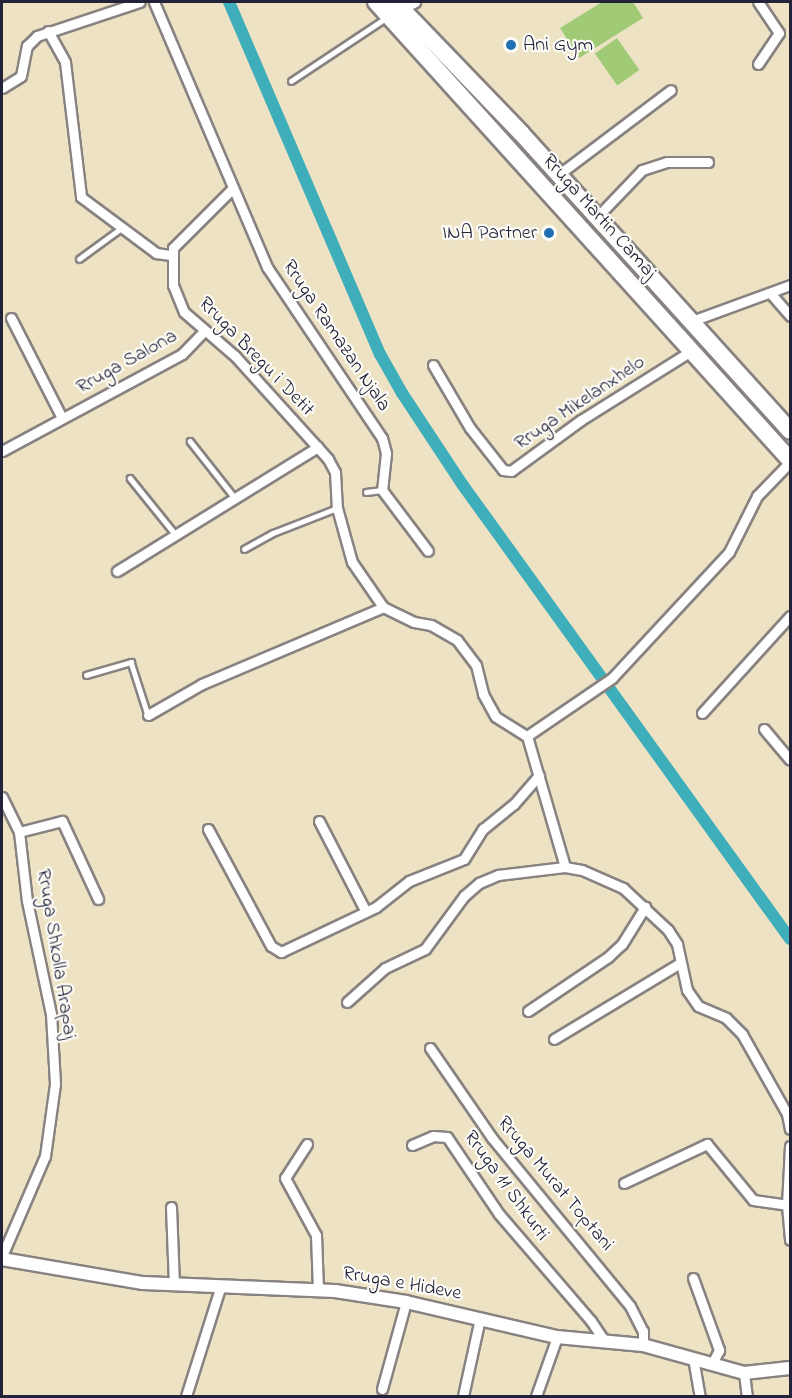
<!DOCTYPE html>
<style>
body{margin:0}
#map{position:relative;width:792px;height:1398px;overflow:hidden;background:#ede3c4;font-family:"Indie Flower",sans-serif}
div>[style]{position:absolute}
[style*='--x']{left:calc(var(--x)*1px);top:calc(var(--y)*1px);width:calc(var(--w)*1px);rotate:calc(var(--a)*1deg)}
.green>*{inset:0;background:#a0ca76;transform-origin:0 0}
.canal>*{height:12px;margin:-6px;padding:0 6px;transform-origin:6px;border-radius:6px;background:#3eaeba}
.roads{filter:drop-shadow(2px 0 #888280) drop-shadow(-2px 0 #888280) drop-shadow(0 2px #888280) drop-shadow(0 -2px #888280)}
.lane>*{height:4.5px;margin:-2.25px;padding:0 2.25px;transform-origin:2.25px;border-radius:2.25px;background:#fff}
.street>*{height:9px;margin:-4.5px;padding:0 4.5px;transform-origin:4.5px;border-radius:4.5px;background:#fff}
.secondary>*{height:12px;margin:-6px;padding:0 6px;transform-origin:6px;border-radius:6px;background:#fff}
.highway>*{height:16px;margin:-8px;padding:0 8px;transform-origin:8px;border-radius:8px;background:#fff}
.dots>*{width:16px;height:16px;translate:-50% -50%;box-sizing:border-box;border:3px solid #fdfcf7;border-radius:50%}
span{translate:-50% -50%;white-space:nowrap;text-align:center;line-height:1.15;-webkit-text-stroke:4.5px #fdfcf7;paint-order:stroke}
.poi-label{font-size:20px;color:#22223b}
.left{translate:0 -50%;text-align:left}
.right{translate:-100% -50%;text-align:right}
.street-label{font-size:20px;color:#22223b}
.frame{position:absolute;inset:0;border:3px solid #22223b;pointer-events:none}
</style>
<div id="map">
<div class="green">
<div style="clip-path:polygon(602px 2px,633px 2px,643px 18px,579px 58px,560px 28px)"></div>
<div style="left:617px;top:38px;width:39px;height:27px;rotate:55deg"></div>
</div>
<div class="canal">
<div style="--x:229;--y:2;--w:383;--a:66.8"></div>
<div style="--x:380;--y:354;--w:45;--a:60.6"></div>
<div style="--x:402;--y:393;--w:109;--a:56.6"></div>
<div style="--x:462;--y:484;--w:561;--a:54.21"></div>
</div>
<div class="roads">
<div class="lane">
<div style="--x:291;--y:81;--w:114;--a:-33.6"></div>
<div style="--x:79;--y:259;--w:51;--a:-36.2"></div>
<div style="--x:190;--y:441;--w:73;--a:51.7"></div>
<div style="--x:130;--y:478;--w:73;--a:51.1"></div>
<div style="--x:366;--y:492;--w:16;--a:-7"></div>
<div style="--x:244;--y:549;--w:33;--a:-29"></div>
<div style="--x:273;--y:533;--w:69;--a:-21.3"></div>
<div style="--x:86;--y:675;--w:47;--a:-16.1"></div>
<div style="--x:131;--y:662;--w:56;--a:72.2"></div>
</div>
<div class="street">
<div style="--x:154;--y:2;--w:288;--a:66.9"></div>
<div style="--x:267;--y:267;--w:206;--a:56.1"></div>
<div style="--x:382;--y:438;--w:16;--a:75"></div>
<div style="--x:386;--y:453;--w:37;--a:96"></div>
<div style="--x:382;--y:490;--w:76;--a:53"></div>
<div style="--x:402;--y:9;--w:15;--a:-28"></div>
<div style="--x:48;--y:31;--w:35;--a:61"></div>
<div style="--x:65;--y:62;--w:136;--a:83.2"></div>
<div style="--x:81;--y:197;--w:94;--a:36.7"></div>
<div style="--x:156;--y:253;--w:15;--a:8"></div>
<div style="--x:758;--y:64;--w:37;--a:-56"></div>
<div style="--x:779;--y:33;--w:37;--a:-124"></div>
<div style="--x:2;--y:88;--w:22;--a:-32"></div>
<div style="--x:21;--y:76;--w:31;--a:-79"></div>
<div style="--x:27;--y:46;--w:14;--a:-45"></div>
<div style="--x:37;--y:36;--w:108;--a:-18.3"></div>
<div style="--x:558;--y:175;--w:141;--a:-37"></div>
<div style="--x:232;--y:189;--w:83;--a:135"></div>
<div style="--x:173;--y:248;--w:37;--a:90"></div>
<div style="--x:173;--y:285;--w:29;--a:68"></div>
<div style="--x:184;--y:312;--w:67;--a:40.8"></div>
<div style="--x:235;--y:356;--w:139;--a:47.9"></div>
<div style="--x:328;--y:459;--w:15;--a:62"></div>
<div style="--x:335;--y:472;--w:36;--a:87"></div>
<div style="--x:337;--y:508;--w:56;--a:74.5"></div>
<div style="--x:352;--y:562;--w:55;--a:55.4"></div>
<div style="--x:383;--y:607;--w:34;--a:26"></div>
<div style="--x:414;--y:622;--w:17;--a:10"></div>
<div style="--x:431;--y:625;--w:30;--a:30"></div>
<div style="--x:457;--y:640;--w:31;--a:53"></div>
<div style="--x:476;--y:665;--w:30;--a:76"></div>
<div style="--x:483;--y:694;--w:26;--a:61"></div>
<div style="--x:496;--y:717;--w:36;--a:32"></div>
<div style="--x:596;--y:218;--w:66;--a:-46.2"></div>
<div style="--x:642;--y:170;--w:26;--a:-18"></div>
<div style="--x:667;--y:162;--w:41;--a:0"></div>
<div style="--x:772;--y:295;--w:28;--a:49"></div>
<div style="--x:11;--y:318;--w:112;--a:63"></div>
<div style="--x:689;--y:322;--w:108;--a:-20.1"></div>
<div style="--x:433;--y:365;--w:73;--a:59.6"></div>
<div style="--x:470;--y:428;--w:53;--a:51.8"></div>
<div style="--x:503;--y:470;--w:8;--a:7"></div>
<div style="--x:511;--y:471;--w:87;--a:-36.1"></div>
<div style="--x:581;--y:420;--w:130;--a:-32.1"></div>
<div style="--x:2;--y:451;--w:204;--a:-28.3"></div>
<div style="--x:182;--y:354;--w:30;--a:-46"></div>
<div style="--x:117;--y:571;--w:236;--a:-31.7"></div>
<div style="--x:702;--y:713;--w:131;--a:-47.8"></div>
<div style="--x:148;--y:715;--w:62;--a:-29.9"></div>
<div style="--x:202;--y:684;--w:197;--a:-23"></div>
<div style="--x:764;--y:729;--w:40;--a:50"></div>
<div style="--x:527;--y:736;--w:103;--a:-34.3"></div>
<div style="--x:612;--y:678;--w:172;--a:-47.1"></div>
<div style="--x:729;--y:552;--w:63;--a:-63.4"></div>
<div style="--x:757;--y:496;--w:47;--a:-45.9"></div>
<div style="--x:527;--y:736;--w:136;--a:73.8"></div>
<div style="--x:2;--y:797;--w:39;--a:64"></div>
<div style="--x:19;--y:832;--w:69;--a:83.4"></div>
<div style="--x:27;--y:901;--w:116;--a:78"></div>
<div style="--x:51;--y:1014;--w:70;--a:86.7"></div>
<div style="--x:55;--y:1084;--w:73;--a:97.9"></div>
<div style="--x:45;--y:1156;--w:109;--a:113.3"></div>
<div style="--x:319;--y:821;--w:102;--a:62.7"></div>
<div style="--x:208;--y:829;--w:133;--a:61.7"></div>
<div style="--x:271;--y:946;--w:12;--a:31"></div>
<div style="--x:281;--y:952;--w:105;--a:-25.3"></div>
<div style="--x:376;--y:907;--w:42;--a:-38.2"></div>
<div style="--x:409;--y:881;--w:59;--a:-21.8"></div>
<div style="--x:464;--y:859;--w:36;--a:-58"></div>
<div style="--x:483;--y:829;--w:40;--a:-39"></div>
<div style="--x:514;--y:804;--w:38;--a:-49"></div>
<div style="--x:19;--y:832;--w:44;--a:-14.3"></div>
<div style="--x:62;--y:821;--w:86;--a:65.2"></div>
<div style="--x:347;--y:1002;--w:51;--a:-41.8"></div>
<div style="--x:385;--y:968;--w:44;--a:-25.4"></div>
<div style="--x:425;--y:949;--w:66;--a:-53.7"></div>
<div style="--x:464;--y:896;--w:20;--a:-41"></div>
<div style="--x:479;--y:883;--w:21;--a:-23"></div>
<div style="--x:498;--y:875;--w:67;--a:-6.8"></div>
<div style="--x:565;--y:867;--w:17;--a:10"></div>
<div style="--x:582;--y:870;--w:45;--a:23.7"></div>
<div style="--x:623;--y:888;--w:62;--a:43"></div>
<div style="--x:668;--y:930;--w:17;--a:57"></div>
<div style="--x:677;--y:944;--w:47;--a:77.7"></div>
<div style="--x:687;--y:990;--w:19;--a:55"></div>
<div style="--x:698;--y:1006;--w:30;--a:23"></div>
<div style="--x:726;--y:1018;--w:23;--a:45"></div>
<div style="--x:742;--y:1034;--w:92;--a:60.6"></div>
<div style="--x:787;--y:1114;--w:15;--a:79"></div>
<div style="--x:528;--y:1011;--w:97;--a:-34"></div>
<div style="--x:608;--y:957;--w:19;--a:-43"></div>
<div style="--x:622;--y:944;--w:44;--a:-58.1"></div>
<div style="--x:554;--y:1039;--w:147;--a:-31.1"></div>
<div style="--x:430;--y:1048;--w:109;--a:55.4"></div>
<div style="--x:492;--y:1138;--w:217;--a:50.6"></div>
<div style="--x:630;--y:1306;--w:28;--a:63"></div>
<div style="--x:643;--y:1331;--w:14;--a:90"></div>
<div style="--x:307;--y:1144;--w:40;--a:122.9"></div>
<div style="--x:285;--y:1178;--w:65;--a:61.5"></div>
<div style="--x:316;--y:1235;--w:55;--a:87.9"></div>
<div style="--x:412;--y:1145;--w:23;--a:-23"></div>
<div style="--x:433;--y:1136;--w:14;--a:4"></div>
<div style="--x:447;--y:1137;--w:93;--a:56"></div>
<div style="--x:499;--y:1214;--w:141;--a:49.3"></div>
<div style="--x:591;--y:1321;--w:25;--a:56"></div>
<div style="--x:790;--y:1146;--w:59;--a:92.9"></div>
<div style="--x:787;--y:1205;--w:35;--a:85"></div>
<div style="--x:624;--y:1183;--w:92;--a:-25.2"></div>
<div style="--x:707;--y:1144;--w:72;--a:50.6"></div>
<div style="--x:753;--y:1200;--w:34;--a:8"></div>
<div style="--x:171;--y:1207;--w:78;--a:87.8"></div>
<div style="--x:693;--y:1278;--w:77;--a:70.1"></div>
<div style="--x:719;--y:1350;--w:16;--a:117"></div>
<div style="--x:693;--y:1358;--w:39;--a:80"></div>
<div style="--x:744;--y:1373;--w:23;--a:83"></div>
<div style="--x:382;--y:1389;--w:90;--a:-74.6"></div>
<div style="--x:186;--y:1396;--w:113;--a:-72.5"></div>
<div style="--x:463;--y:1396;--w:80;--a:-77.7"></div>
<div style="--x:536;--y:1396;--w:63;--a:-70.4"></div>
</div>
<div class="secondary">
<div style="--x:2;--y:1259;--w:143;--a:9.7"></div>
<div style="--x:143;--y:1283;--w:192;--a:2.4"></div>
<div style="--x:335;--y:1291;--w:72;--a:8.8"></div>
<div style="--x:406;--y:1302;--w:155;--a:13.1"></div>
<div style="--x:557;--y:1337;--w:86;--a:5.3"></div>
<div style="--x:643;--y:1345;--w:105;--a:15.5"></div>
<div style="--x:744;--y:1373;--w:46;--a:-6.2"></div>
</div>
<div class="highway">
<div style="--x:376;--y:2;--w:617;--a:47.89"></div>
<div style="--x:395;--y:2;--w:182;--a:46.1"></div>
<div style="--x:521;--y:133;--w:401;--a:47.9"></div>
</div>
</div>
<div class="dots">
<div style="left:511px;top:45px;background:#1f6fb2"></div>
<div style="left:549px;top:233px;background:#1f6fb2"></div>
</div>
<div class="poi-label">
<span class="left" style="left:523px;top:45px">Ani Gym</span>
<span class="right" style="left:537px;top:233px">INA Partner</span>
</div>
<div class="street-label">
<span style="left:599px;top:217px;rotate:48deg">Rruga Martin Camaj</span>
<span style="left:336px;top:336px;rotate:56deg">Rruga Ramazan Njala</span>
<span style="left:256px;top:357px;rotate:46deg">Rruga Bregu i Detit</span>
<span style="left:127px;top:362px;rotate:-29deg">Rruga Salona</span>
<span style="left:580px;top:403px;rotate:-34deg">Rruga Mikelanxhelo</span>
<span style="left:56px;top:954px;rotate:81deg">Rruga Shkolla Arapaj</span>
<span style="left:555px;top:1184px;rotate:50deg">Rruga Murat Toptani</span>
<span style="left:506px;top:1186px;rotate:54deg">Rruga 11 Shkurti</span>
<span style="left:402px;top:1284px;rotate:10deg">Rruga e Hideve</span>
</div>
<div class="frame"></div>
</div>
